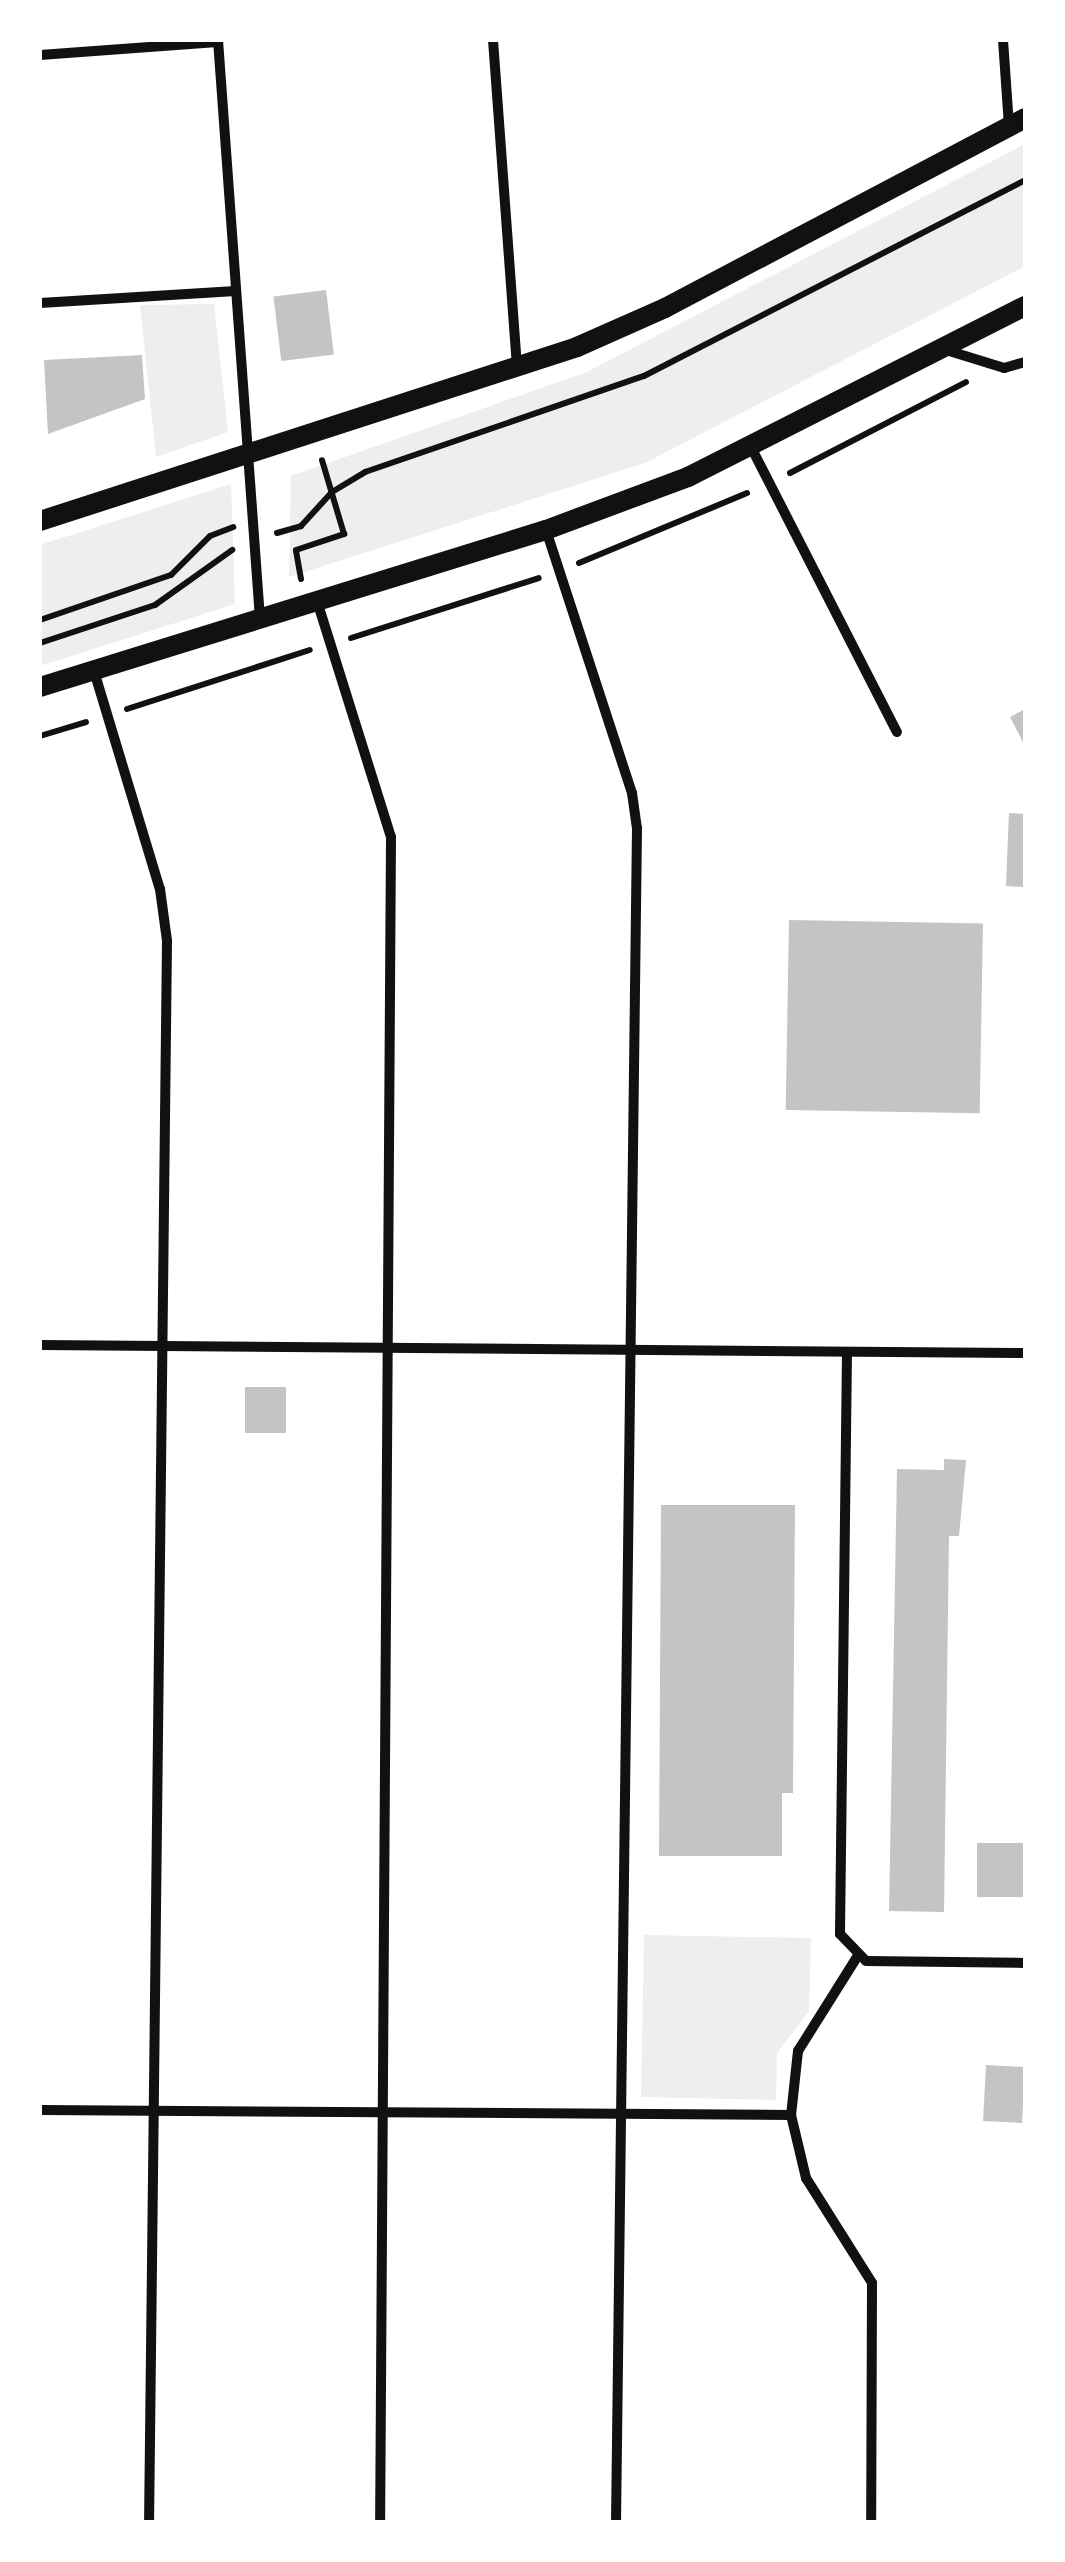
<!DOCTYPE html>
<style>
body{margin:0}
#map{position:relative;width:1065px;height:2562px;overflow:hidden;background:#fff;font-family:Quicksand,sans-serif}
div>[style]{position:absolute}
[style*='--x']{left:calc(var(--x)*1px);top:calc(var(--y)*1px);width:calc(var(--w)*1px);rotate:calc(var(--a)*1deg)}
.green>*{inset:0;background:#eee}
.building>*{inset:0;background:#c4c4c4;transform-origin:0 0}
.path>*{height:6px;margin:-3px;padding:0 3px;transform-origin:3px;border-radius:3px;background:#111}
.minor>*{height:10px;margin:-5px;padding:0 5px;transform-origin:5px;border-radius:5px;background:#111}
.secondary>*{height:20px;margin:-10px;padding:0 10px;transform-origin:10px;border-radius:10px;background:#111}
span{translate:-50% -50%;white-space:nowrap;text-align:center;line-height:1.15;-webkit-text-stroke:10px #fff;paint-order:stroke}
.frame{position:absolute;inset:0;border:42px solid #fff;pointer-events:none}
</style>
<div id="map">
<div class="green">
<div style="clip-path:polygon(1025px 144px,1025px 266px,645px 463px,289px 577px,291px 476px,587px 372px)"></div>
<div style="clip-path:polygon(214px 304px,228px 432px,156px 457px,140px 305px)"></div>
<div style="clip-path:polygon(231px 484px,235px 604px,40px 666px,40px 545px)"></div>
<div style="clip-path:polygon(644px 1935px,811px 1938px,809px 2011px,777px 2053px,776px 2100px,641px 2097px)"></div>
</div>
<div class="building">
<div style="left:326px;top:290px;width:65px;height:53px;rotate:83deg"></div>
<div style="clip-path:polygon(142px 355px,145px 399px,48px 434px,44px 360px)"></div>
<div style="clip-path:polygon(1025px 709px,1025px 746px,1010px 717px)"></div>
<div style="clip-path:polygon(1009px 813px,1025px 814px,1025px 887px,1006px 886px)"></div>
<div style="left:789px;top:920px;width:194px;height:190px;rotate:1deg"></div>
<div style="left:245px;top:1387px;width:41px;height:46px"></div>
<div style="clip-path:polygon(944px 1459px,966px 1460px,959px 1536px,949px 1536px,944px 1912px,889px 1911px,897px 1469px,944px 1470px)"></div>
<div style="clip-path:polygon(661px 1505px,795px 1505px,793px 1793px,782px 1793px,782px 1856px,659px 1856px)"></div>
<div style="left:977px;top:1843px;width:48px;height:54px"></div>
<div style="left:986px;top:2065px;width:39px;height:56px;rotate:3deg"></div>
</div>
<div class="path">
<div style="--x:790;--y:473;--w:198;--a:-27.3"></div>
<div style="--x:277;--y:533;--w:25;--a:-16"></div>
<div style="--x:301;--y:526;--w:46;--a:-47.6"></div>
<div style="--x:332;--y:492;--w:39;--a:-31"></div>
<div style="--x:365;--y:472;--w:295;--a:-19"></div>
<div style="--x:644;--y:376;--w:428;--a:-27.2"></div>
<div style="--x:579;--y:563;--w:182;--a:-22.6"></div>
<div style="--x:301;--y:579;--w:29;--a:-100"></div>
<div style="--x:296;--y:550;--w:51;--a:-18.4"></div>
<div style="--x:344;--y:534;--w:77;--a:-106.6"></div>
<div style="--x:40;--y:620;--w:139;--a:-19"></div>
<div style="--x:171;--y:575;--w:55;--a:-45"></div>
<div style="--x:210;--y:536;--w:25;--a:-21"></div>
<div style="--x:351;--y:638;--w:197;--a:-17.7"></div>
<div style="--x:40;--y:643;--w:121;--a:-18.3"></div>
<div style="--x:155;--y:605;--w:95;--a:-35.5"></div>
<div style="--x:127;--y:709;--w:192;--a:-17.9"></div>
<div style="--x:40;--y:736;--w:48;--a:-16.9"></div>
</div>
<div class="minor">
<div style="--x:218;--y:40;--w:581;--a:85.85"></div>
<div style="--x:493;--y:40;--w:329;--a:85.8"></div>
<div style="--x:1003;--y:40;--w:86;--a:86"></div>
<div style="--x:40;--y:55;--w:178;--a:-4.2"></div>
<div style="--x:40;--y:303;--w:196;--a:-3.5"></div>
<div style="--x:946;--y:350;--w:61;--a:17.2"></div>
<div style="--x:1004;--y:368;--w:22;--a:-16"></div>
<div style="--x:752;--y:449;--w:318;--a:62.9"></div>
<div style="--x:546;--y:530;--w:277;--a:71.9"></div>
<div style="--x:632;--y:793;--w:35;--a:82"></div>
<div style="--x:637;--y:828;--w:1694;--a:90.71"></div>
<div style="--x:317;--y:601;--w:247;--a:72.6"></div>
<div style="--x:391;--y:837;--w:1685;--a:90.37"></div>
<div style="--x:94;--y:671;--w:228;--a:73.2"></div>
<div style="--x:160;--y:889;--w:52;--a:82.3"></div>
<div style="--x:167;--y:941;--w:1581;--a:90.65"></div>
<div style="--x:40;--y:1345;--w:985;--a:0.47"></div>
<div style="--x:847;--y:1352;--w:582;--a:90.69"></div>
<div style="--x:840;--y:1934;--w:37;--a:46"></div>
<div style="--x:866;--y:1961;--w:159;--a:0.7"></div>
<div style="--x:857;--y:1957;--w:111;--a:122.1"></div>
<div style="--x:798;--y:2051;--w:64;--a:96.2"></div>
<div style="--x:791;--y:2115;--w:65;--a:76.6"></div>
<div style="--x:806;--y:2178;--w:124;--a:57.8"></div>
<div style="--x:872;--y:2283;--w:239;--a:90.2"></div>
<div style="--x:40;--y:2110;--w:751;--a:0.38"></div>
</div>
<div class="secondary">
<div style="--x:40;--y:521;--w:564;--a:-17.95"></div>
<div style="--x:577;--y:347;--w:96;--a:-23.9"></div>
<div style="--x:665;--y:308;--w:407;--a:-27.8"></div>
<div style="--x:40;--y:687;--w:530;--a:-17.24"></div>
<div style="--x:546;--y:530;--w:152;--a:-20.5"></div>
<div style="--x:688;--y:477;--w:378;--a:-26.9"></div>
</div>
<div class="frame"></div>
</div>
